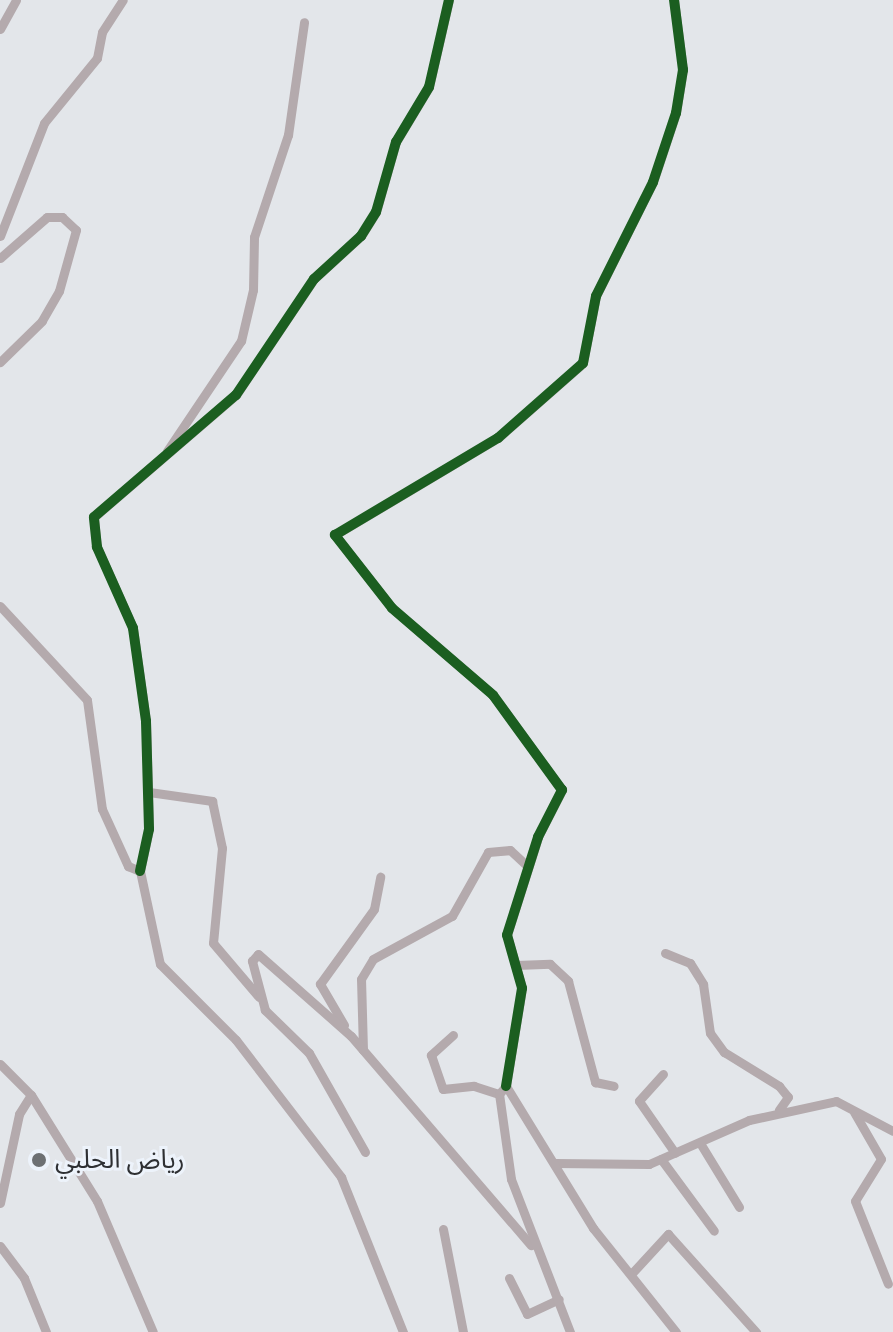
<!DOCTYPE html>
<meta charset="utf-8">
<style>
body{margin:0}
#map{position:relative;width:893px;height:1332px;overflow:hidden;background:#e3e6ea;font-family:"Source Serif 4","Noto Sans Arabic",serif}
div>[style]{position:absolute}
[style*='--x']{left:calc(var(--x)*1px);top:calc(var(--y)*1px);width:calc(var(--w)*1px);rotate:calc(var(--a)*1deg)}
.street>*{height:9px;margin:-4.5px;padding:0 4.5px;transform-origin:4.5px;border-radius:4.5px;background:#b4aaad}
.cycleway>*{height:10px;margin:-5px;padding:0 5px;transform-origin:5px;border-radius:5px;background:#1b5e20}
.dots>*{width:22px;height:22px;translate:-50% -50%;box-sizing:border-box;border:4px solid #edf3fb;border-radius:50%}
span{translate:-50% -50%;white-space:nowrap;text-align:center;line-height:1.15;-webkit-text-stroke:6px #edf3fb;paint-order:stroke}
.poi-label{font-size:26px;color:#2e3033}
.left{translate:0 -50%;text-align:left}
</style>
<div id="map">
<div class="street">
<div style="--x:0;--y:29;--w:33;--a:-61"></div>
<div style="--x:0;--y:236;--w:121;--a:-68.7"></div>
<div style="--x:44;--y:123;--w:84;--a:-50.8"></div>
<div style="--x:97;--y:58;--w:26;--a:-79"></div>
<div style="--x:102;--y:32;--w:38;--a:-57"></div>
<div style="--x:0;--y:258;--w:62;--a:-41.1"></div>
<div style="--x:47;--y:217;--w:15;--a:0"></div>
<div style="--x:62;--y:217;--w:19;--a:43"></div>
<div style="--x:76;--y:230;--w:63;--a:105.6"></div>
<div style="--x:59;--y:291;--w:34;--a:120"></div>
<div style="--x:42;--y:321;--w:59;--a:135.7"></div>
<div style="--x:167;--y:451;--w:133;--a:-56.1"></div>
<div style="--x:241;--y:341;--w:52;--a:-76.8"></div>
<div style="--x:253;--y:290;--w:53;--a:-88.9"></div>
<div style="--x:254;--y:237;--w:108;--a:-71.6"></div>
<div style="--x:288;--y:135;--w:114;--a:-81.9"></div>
<div style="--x:0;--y:606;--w:128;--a:47.2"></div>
<div style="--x:87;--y:700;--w:110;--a:82.2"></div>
<div style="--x:102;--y:809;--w:63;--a:65.5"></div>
<div style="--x:128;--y:866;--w:13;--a:23"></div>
<div style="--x:140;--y:871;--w:95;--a:77.9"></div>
<div style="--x:160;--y:964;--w:107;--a:45"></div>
<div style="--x:236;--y:1040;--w:173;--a:52.5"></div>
<div style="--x:341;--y:1177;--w:167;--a:68.2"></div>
<div style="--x:149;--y:792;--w:64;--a:8.1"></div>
<div style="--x:212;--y:801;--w:48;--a:78"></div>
<div style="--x:222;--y:848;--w:95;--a:95.4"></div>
<div style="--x:213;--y:943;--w:71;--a:49.6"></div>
<div style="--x:140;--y:871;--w:43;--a:-77.9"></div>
<div style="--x:149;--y:829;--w:108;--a:-91.6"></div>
<div style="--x:146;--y:721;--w:94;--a:-98"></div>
<div style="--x:133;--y:628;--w:89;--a:-114"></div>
<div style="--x:97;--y:547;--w:30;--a:-96"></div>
<div style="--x:94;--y:517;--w:187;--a:-40.7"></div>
<div style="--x:236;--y:395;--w:140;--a:-56.1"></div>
<div style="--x:314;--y:279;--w:64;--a:-42.5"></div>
<div style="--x:361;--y:236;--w:28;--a:-58"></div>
<div style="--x:376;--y:212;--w:73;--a:-74.1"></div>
<div style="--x:396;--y:142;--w:64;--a:-59"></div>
<div style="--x:429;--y:87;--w:89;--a:-77.1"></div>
<div style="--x:665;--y:953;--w:27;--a:22"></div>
<div style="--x:690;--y:963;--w:25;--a:58"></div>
<div style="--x:703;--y:984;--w:49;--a:81.9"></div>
<div style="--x:710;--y:1033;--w:24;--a:54"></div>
<div style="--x:724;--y:1052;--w:65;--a:31.7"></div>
<div style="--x:779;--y:1086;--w:14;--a:51"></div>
<div style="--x:788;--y:1097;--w:16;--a:125"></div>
<div style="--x:516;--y:965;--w:34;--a:-2"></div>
<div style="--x:550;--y:964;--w:25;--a:43"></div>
<div style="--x:568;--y:981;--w:105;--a:75"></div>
<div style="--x:595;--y:1082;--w:19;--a:12"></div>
<div style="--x:344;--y:1025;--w:48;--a:-120.3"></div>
<div style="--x:320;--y:984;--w:92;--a:-54.2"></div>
<div style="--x:374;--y:909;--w:33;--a:-79"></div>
<div style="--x:453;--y:1035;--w:30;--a:138"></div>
<div style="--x:431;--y:1055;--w:36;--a:71"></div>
<div style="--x:443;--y:1089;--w:31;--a:-6"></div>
<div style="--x:474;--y:1086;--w:26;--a:18"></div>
<div style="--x:363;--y:1050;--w:71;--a:-91.6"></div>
<div style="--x:361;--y:979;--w:23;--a:-59"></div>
<div style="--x:373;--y:959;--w:90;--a:-28.6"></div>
<div style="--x:452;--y:916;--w:73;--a:-60.6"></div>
<div style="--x:488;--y:852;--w:22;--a:-5"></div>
<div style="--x:510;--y:850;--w:25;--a:43"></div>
<div style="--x:0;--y:1064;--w:44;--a:45"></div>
<div style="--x:31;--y:1095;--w:125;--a:58.1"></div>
<div style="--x:97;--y:1201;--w:142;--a:66.9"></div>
<div style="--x:663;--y:1074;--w:36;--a:132"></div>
<div style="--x:639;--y:1101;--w:63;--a:55.3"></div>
<div style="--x:506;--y:1086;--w:99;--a:-80.7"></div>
<div style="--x:522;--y:988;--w:55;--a:-105.8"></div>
<div style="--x:507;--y:935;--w:103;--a:-72.4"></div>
<div style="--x:538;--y:837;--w:53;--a:-62.9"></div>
<div style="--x:562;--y:790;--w:117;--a:-126"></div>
<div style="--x:493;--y:695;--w:133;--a:-139.3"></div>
<div style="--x:392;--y:608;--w:93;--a:-128"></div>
<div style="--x:335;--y:535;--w:190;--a:-30.8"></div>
<div style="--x:498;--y:438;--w:113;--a:-41.4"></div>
<div style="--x:583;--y:363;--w:68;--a:-79"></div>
<div style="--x:596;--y:296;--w:127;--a:-63.4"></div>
<div style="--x:653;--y:182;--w:73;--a:-71.6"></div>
<div style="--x:676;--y:113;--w:44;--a:-80.8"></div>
<div style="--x:683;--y:70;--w:71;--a:-97.3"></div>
<div style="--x:854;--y:1112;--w:54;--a:60.1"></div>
<div style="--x:881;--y:1159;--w:49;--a:121.8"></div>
<div style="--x:855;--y:1201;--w:89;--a:68.3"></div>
<div style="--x:700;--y:1143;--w:75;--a:58.6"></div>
<div style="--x:365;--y:1152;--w:114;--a:-119.5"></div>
<div style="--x:309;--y:1053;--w:62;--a:-135.7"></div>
<div style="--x:265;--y:1010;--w:51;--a:-104.9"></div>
<div style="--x:252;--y:961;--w:9;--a:-49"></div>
<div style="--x:258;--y:954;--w:124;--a:41.4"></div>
<div style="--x:351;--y:1036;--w:276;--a:49.3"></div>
<div style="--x:661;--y:1159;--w:89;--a:53.6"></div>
<div style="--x:555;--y:1163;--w:94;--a:0.6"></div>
<div style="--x:649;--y:1164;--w:109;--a:-23.7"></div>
<div style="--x:749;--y:1120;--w:89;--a:-12.3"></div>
<div style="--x:836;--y:1101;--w:64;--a:27.8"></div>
<div style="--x:0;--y:1203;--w:91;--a:-77.9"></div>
<div style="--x:19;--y:1114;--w:22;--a:-58"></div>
<div style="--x:443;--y:1229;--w:105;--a:79"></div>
<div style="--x:0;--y:1246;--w:40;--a:53"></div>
<div style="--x:24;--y:1278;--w:58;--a:67.8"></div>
<div style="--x:633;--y:1272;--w:52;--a:-47.4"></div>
<div style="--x:668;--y:1234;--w:132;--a:48.1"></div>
<div style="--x:509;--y:1278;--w:40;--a:63.4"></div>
<div style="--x:527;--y:1314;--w:35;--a:-25"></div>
<div style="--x:570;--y:1332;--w:164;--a:-111.1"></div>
<div style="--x:511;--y:1179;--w:86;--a:-98"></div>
<div style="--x:499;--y:1094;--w:11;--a:-49"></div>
<div style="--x:506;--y:1086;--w:167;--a:58.5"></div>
<div style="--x:593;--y:1228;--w:133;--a:51.4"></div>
</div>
<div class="cycleway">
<div style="--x:140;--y:871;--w:43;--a:-77.9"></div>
<div style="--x:149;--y:829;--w:108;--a:-91.6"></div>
<div style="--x:146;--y:721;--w:94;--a:-98"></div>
<div style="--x:133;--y:628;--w:89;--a:-114"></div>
<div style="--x:97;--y:547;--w:30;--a:-96"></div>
<div style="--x:94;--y:517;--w:187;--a:-40.7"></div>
<div style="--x:236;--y:395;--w:140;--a:-56.1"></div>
<div style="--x:314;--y:279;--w:64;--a:-42.5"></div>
<div style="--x:361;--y:236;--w:28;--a:-58"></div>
<div style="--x:376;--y:212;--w:73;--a:-74.1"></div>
<div style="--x:396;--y:142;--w:64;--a:-59"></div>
<div style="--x:429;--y:87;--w:89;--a:-77.1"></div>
<div style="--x:506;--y:1086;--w:99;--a:-80.7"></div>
<div style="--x:522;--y:988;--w:55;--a:-105.8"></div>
<div style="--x:507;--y:935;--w:103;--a:-72.4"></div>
<div style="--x:538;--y:837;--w:53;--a:-62.9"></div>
<div style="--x:562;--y:790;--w:117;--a:-126"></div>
<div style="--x:493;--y:695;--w:133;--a:-139.3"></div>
<div style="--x:392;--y:608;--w:93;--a:-128"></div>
<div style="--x:335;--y:535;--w:190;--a:-30.8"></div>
<div style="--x:498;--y:438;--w:113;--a:-41.4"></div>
<div style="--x:583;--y:363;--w:68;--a:-79"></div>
<div style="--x:596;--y:296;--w:127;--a:-63.4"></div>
<div style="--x:653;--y:182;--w:73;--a:-71.6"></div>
<div style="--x:676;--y:113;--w:44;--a:-80.8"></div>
<div style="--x:683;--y:70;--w:71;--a:-97.3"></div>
</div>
<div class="dots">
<div style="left:39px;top:1160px;background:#6d7073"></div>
</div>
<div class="poi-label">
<span class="left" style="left:55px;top:1160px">رياض الحلبي</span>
</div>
</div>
